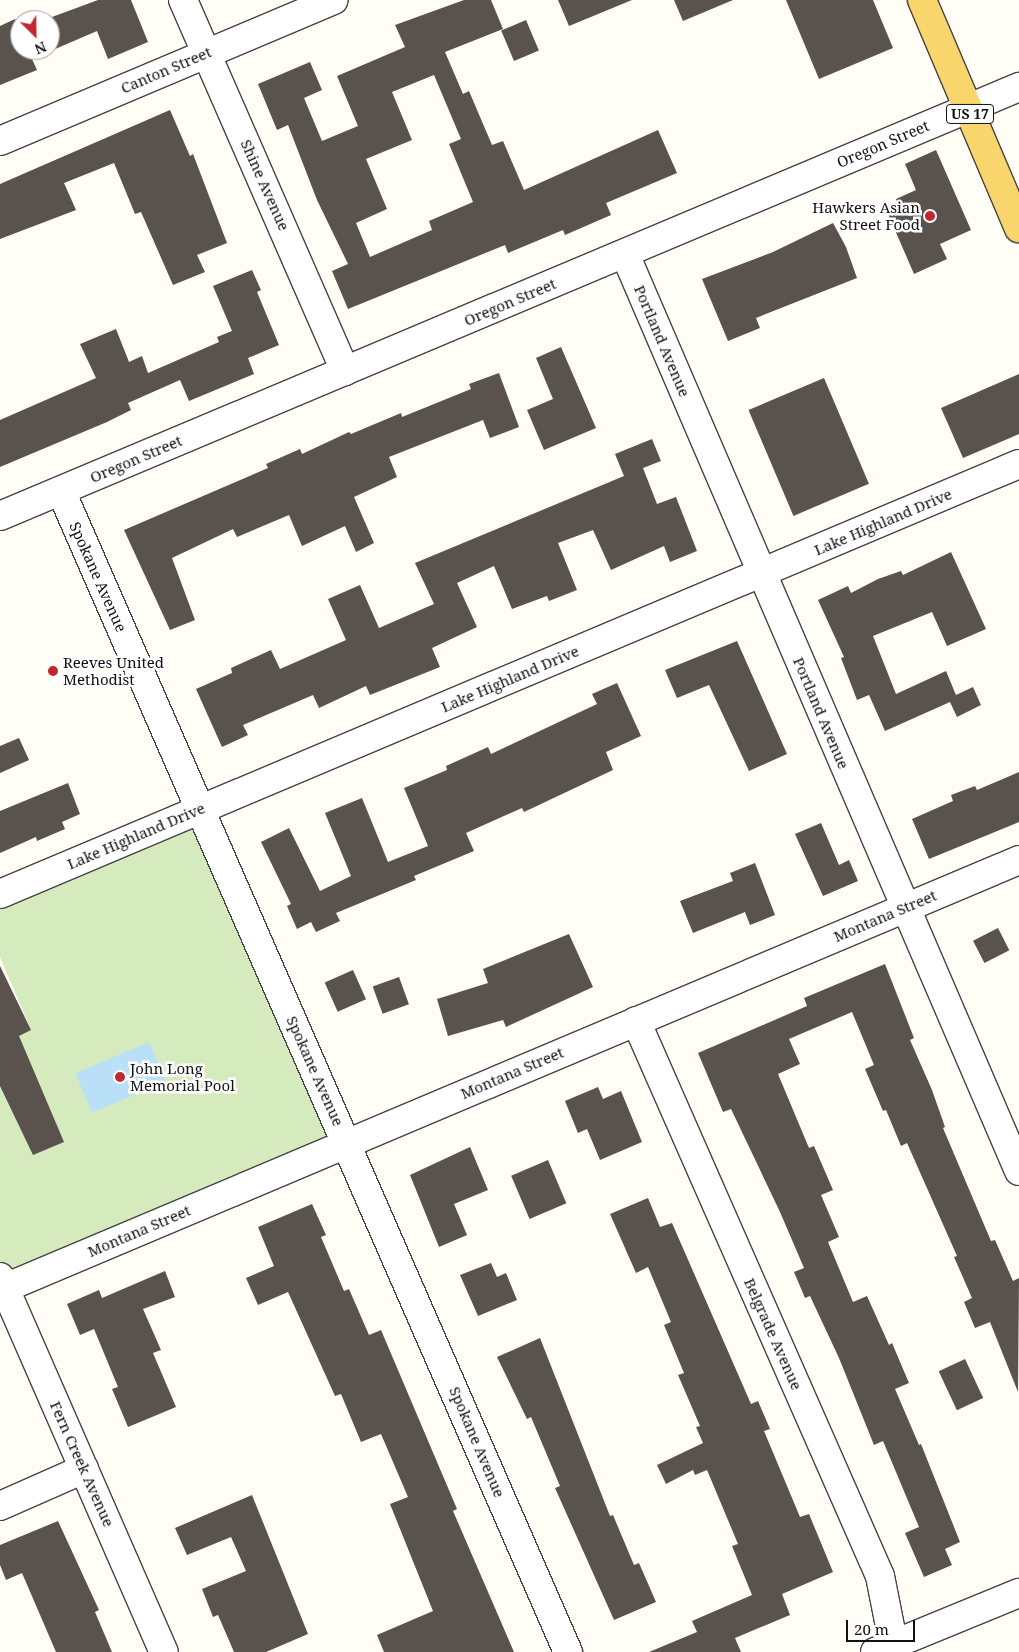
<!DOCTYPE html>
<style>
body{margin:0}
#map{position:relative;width:1019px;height:1652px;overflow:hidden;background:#fffdf5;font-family:"Noto Serif",serif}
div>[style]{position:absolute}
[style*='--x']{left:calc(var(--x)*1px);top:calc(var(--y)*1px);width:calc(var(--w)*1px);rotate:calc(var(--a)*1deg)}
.green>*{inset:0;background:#d5ebbd}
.water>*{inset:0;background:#b9e0f7;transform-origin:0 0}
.building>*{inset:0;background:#5a524d;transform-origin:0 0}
.roads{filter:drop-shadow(1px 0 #444) drop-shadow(-1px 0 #444) drop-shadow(0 1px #444) drop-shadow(0 -1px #444)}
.minor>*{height:28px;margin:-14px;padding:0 14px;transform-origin:14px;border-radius:14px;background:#fff}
.tertiary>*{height:28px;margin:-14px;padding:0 14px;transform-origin:14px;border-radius:14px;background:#fff}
.primary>*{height:28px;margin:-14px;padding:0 14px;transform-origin:14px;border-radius:14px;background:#f9d66b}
.dots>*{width:14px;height:14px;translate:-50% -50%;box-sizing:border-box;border:2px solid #fff;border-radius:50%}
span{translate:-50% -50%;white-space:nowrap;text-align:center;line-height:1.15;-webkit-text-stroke:5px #fff;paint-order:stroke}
.shield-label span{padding:1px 4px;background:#fff;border:1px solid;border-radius:4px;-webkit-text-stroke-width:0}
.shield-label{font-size:14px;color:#111;font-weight:700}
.street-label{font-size:15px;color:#111}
.poi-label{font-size:15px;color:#111}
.right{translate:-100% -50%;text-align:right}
.left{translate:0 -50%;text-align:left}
.north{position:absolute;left:10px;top:10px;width:50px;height:50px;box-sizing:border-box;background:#fff;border:1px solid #a0a0a0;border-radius:50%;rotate:157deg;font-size:14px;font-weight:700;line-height:20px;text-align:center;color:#111}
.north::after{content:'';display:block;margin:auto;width:18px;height:22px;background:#c4262e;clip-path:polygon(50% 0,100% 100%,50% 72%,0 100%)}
.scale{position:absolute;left:846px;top:1620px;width:69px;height:22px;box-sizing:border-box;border:2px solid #111;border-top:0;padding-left:6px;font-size:15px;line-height:18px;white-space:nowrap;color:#111;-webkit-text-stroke:4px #fff;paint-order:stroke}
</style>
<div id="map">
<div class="green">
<div style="clip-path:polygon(200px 809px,347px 1143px,0 1277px,0 1044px,31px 1030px,0 957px,0 894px)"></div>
</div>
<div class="water">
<div style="left:149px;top:1042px;width:43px;height:80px;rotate:67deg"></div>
</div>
<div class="building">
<div style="clip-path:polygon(98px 0,131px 0,148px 42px,108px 59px,97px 31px,32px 59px,37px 70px,0 85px,0 26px,15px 19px,20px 30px,20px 50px,50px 50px,50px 20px,44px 20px)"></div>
<div style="clip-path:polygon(evenodd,464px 0,491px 0,503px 29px,445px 52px,463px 94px,469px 91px,492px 145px,503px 141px,524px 190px,658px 130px,677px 173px,606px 203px,611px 215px,565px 235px,563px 230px,508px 253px,505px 245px,348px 309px,332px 271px,348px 264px,317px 200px,288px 125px,277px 130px,258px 84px,310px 62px,322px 90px,304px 98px,322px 141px,358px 126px,337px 76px,405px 47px,395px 25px,464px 0,434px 75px,461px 139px,449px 144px,473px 202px,429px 221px,432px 230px,370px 257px,356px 223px,387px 209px,366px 159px,412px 140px,392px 92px,434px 75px)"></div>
<div style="clip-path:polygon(558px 0,632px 0,569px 26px)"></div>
<div style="clip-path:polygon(674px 0,733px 0,683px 21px)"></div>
<div style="clip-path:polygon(786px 0,873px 0,893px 48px,819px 79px)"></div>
<div style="left:526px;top:20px;width:33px;height:27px;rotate:67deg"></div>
<div style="clip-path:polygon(170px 110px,190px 156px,193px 154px,227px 243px,197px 255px,205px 272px,173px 285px,141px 212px,135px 214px,114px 163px,64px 183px,76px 210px,0 239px,0 184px)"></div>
<div style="clip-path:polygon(936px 150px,971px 230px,940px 244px,947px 259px,914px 274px,888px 214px,900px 209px,896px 199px,916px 190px,905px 164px)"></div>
<div style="clip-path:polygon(833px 223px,846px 247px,857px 278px,756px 318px,760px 328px,728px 341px,702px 279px,773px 252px)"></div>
<div style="clip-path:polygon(252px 270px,261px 290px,257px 292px,279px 345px,248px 358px,254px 374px,189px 401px,180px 380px,128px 403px,131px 410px,107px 422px,0 467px,0 420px,96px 378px,80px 344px,116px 329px,129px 362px,142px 356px,148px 373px,219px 342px,217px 337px,232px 331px,213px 286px)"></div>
<div style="clip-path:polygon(561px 347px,596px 428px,544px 450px,527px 410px,553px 399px,536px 358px)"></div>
<div style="clip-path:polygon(499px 373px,519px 427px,490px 438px,483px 420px,389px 457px,397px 477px,354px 497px,374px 543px,356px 552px,345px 526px,302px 546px,289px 515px,237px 537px,233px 529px,172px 558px,195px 620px,170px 630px,124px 530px,268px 468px,266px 464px,300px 449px,302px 454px,349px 432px,351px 434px,401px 413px,402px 417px,471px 389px,469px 384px)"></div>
<div style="clip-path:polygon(1019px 374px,1019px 434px,963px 458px,941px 408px)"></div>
<div style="left:824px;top:378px;width:115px;height:82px;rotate:67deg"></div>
<div style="clip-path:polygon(652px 439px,661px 461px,643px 468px,657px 504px,676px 497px,697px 551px,670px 562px,664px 546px,611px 570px,593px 530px,558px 543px,577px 590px,549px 601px,547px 596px,512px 609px,494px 566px,457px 583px,477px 627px,432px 648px,440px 667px,370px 695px,366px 686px,319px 708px,313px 695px,243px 725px,248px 735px,222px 747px,196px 689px,232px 673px,231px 668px,271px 650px,280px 669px,346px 640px,328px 599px,360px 585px,379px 628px,434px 604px,415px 563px,624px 476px,615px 454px)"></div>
<div style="clip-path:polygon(951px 552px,986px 629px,947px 646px,932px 612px,873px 636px,896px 694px,946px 671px,956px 695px,973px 687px,981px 705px,957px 717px,950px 702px,885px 731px,869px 695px,857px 700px,841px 658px,844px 657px,818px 600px,848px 586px,851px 593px,878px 579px,901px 571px,903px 575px)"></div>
<div style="clip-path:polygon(737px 641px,787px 754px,749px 771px,709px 685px,677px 698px,665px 670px)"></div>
<div style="clip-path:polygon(617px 683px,641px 736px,606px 752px,613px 770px,524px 812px,522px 808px,466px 833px,474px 851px,414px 876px,416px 880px,336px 913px,340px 921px,316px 932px,311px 922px,297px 929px,287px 906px,291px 904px,261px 842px,289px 828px,320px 891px,351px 876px,325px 813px,362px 798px,388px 862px,428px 846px,404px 788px,447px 770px,446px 766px,488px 747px,491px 754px,597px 704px,592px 694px)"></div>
<div style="clip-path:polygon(19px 738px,29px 760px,0 773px,0 746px)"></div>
<div style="clip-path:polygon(1019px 772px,1019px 822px,929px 859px,912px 819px,953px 801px,951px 795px,975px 786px,977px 790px)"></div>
<div style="clip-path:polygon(68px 783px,80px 814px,62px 822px,65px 829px,37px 841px,36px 837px,0 853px,0 811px)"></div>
<div style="clip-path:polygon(821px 823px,839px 865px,849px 860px,858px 881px,823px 896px,795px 834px)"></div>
<div style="clip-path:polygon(755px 863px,775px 915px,750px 925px,745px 912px,693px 933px,680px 901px,733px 881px,730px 873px)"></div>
<div style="left:998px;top:928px;width:25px;height:28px;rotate:63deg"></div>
<div style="clip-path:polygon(569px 934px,593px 987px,506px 1027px,503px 1020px,448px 1036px,437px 999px,488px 983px,483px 969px)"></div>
<div style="clip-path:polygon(885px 964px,914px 1038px,910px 1040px,932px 1090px,945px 1127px,943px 1128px,991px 1241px,995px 1240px,1013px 1281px,1019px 1278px,1018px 1392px,990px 1322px,975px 1328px,964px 1302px,972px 1298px,954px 1257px,957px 1256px,907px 1143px,901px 1146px,886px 1110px,883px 1111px,865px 1069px,874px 1065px,852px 1012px,789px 1039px,800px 1064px,778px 1074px,809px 1148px,814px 1146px,833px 1190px,821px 1195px,839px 1237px,828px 1242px,853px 1302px,867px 1296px,889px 1345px,892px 1343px,909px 1383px,895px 1389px,919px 1445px,921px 1444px,960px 1542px,945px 1549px,952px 1565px,924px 1577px,905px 1533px,919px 1527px,883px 1441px,874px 1445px,839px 1358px,810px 1296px,805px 1298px,794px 1272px,804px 1268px,780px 1212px,731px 1109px,723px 1112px,698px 1053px,807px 1006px,804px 998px)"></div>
<div style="clip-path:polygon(0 966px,31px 1030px,19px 1036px,64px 1142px,33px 1155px,0 1086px)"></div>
<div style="left:353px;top:970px;width:32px;height:31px;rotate:66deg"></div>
<div style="left:399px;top:977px;width:29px;height:28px;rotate:70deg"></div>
<div style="clip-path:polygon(598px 1087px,603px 1099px,621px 1091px,642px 1142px,600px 1160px,587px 1129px,578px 1133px,565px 1101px)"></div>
<div style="clip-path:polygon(470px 1147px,488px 1190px,454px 1204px,467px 1235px,439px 1247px,410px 1175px)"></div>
<div style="left:548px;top:1160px;width:47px;height:40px;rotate:67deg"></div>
<div style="clip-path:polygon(648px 1198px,660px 1227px,672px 1223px,751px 1404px,758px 1401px,770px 1429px,764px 1431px,800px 1517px,809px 1514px,833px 1572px,782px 1594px,790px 1615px,735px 1638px,741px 1652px,649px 1652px,697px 1632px,692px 1621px,752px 1595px,732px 1546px,738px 1544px,707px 1470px,695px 1475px,693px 1470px,666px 1484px,657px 1465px,703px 1443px,696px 1427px,700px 1426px,678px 1375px,684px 1373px,664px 1325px,671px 1322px,648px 1267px,636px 1273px,610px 1214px)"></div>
<div style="clip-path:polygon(312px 1204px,326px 1235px,321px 1237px,344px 1291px,349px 1289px,369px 1335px,381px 1330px,457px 1509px,453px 1511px,514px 1652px,384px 1652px,377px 1635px,433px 1611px,390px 1504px,408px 1497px,381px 1434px,361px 1442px,341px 1394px,335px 1396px,288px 1292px,258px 1305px,246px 1278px,274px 1266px,258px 1227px)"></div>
<div style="clip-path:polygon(491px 1263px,497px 1277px,506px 1273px,517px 1300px,478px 1316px,460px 1275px)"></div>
<div style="clip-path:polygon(165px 1271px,175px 1297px,143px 1309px,161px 1350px,153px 1353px,176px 1407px,128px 1427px,112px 1389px,118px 1387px,94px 1329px,80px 1335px,67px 1304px,99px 1290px,102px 1298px)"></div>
<div style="clip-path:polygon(540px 1338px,610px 1516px,613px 1515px,634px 1565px,639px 1563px,656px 1602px,614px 1620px,555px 1488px,560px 1486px,531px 1417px,527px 1419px,497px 1357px)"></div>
<div style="left:965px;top:1359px;width:43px;height:29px;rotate:65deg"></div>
<div style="clip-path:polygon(252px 1495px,308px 1634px,266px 1652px,234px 1652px,218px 1615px,213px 1617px,202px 1589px,246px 1571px,231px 1537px,187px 1555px,175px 1528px)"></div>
<div style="clip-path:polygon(58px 1521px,99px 1610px,95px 1612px,112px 1652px,56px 1652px,22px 1573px,6px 1580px,0 1565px,0 1545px)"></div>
</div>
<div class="roads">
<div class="minor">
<div style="--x:183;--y:0;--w:405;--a:66.4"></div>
<div style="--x:0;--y:141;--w:362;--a:-22.9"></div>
<div style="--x:625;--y:254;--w:998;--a:66.75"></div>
<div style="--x:61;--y:491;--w:1267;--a:66.41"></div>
<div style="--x:0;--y:516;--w:1106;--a:-22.83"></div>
<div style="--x:0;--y:894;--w:1106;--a:-22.88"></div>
<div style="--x:636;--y:1021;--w:606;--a:66.27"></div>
<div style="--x:880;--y:1576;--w:77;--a:78.8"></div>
<div style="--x:5;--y:1288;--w:1101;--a:-22.88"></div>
<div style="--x:0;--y:1506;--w:92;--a:-23.8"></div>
</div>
<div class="tertiary">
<div style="--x:0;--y:1277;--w:409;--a:66.4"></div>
<div style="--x:875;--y:1652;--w:156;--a:-22.3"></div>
</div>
<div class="primary">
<div style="--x:922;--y:0;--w:248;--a:67"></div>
</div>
</div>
<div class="dots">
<div style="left:930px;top:216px;background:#c4262e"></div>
<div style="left:53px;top:671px;background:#c4262e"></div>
<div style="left:120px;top:1077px;background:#c4262e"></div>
</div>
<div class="shield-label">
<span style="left:970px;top:114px">US 17</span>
</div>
<div class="street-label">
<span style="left:166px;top:70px;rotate:-23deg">Canton Street</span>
<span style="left:883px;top:144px;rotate:-23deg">Oregon Street</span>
<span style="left:265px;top:185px;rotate:66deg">Shine Avenue</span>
<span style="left:510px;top:302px;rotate:-23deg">Oregon Street</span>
<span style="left:662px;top:341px;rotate:67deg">Portland Avenue</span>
<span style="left:136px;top:459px;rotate:-23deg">Oregon Street</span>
<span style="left:883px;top:522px;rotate:-23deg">Lake Highland Drive</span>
<span style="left:98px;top:577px;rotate:66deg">Spokane Avenue</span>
<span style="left:510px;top:679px;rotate:-23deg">Lake Highland Drive</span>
<span style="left:821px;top:713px;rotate:67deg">Portland Avenue</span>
<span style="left:136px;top:836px;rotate:-23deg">Lake Highland Drive</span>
<span style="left:885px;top:916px;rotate:-23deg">Montana Street</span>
<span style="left:315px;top:1071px;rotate:66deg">Spokane Avenue</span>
<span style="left:512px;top:1073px;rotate:-23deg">Montana Street</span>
<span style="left:139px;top:1231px;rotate:-23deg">Montana Street</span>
<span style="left:773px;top:1334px;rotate:66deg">Belgrade Avenue</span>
<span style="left:477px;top:1442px;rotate:67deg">Spokane Avenue</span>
<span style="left:82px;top:1464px;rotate:66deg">Fern Creek Avenue</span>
</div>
<div class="poi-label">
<span class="right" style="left:920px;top:216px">Hawkers Asian<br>Street Food</span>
<span class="left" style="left:63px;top:671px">Reeves United<br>Methodist</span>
<span class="left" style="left:130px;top:1077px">John Long<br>Memorial Pool</span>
</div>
<div class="north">N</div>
<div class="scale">20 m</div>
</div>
